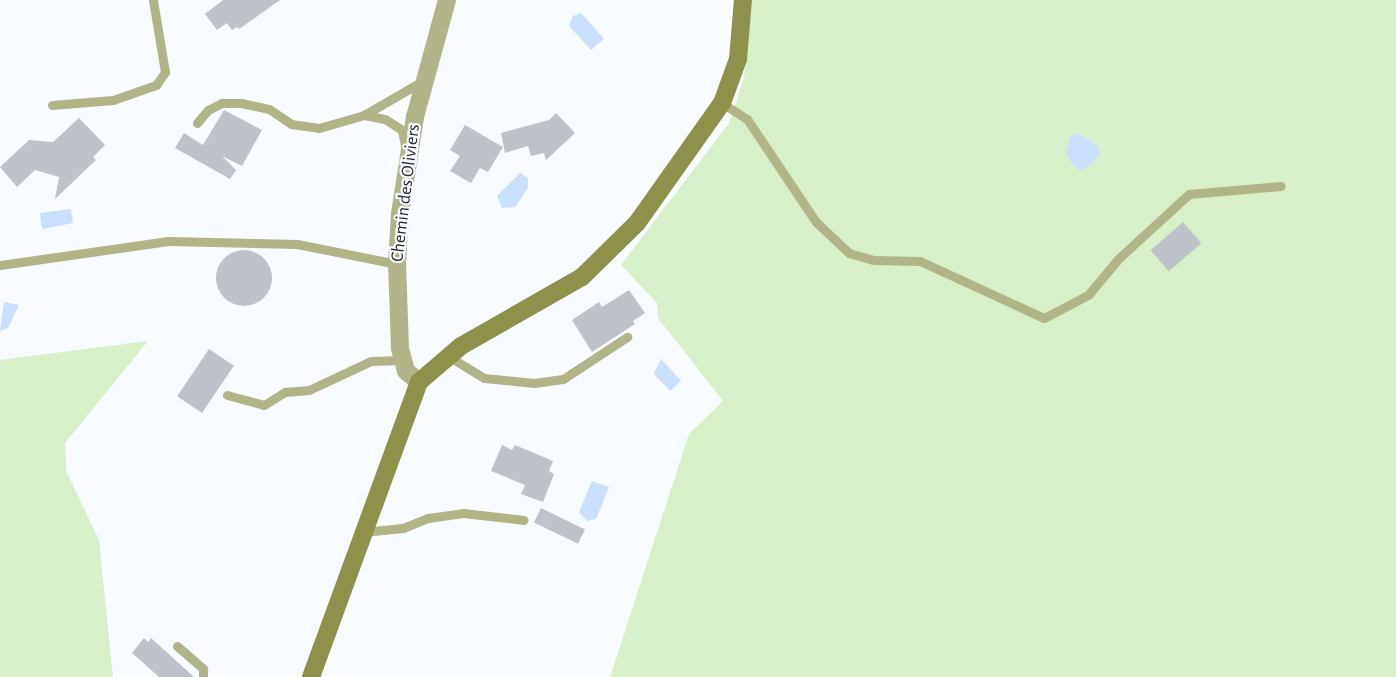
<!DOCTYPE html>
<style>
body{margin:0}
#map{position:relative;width:1396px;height:677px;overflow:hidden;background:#f8fbff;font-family:"Alegreya Sans",sans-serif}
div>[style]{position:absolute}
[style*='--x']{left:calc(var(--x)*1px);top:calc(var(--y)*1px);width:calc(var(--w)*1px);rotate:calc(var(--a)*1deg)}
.green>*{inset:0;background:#d7f0c9}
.water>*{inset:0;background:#c9dffd}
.building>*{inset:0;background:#bec3c9;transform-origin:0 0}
.round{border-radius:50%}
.lane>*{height:9px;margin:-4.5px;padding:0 4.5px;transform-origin:4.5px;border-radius:4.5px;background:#b1b486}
.street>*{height:18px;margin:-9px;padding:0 9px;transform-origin:9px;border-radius:9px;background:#b1b486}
.secondary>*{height:18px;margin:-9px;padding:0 9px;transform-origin:9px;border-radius:9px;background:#8e914a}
span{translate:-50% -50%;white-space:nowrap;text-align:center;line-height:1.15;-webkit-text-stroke:4.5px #f8fbff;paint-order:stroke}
.street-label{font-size:18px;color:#282a2c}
</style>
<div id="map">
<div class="green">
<div style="clip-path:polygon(752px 0,1396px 0,1396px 677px,610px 677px,689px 434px,723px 401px,658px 318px,657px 303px,621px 265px,729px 123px,744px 78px)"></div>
<div style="clip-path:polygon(148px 341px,65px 443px,66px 471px,99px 540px,113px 677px,0 677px,0 360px)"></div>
</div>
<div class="water">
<div style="clip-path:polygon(581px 13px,604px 39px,591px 50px,569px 26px,573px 16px)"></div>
<div style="clip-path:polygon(1077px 133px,1097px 145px,1100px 155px,1083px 171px,1074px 166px,1066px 154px,1070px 136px)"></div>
<div style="clip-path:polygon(520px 173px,528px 178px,528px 188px,515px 207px,502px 208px,497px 196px)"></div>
<div style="clip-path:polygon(71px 209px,73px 223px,43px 229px,41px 224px,40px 213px)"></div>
<div style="clip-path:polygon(4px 302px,19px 305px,8px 328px,0 331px)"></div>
<div style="clip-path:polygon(661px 359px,681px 381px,670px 391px,654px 374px)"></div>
<div style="clip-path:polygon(592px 481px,609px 487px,596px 519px,587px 521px,579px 512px)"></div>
</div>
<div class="building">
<div style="clip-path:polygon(223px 0,280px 0,239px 29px,237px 27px,232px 30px,227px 23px,217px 30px,205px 14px)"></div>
<div style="clip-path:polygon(224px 110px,262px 130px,242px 166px,222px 156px,236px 170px,230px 179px,175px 148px,184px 133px,203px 145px)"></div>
<div style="clip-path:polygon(556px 113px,575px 133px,546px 160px,544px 153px,531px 156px,528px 146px,505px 153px,501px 133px,549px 120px)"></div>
<div style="clip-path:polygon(79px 118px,105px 145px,93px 157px,96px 160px,55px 199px,59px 177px,35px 170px,17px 187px,0 167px,29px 140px,53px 142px)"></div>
<div style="clip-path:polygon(465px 125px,503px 147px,488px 172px,480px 168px,471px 183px,450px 171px,460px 156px,450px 150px)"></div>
<div style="left:1183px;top:222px;width:28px;height:43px;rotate:49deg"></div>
<div class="round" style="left:216px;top:250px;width:56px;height:56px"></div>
<div style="clip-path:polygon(629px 290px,645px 313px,633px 321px,635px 324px,592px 352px,572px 320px,599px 302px,602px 307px)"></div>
<div style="left:209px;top:349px;width:30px;height:57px;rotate:34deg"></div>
<div style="clip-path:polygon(502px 445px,512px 450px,515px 445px,553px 461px,549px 471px,554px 474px,543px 502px,521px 494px,525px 485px,491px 471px)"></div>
<div style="left:541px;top:508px;width:49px;height:16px;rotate:26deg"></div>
<div style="clip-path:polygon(144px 638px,148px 642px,151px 638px,194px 677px,159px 677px,132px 653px)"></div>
</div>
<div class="lane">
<div style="--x:722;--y:103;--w:30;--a:33"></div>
<div style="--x:747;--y:119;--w:124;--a:56.2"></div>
<div style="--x:816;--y:222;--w:45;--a:43.2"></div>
<div style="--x:849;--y:253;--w:25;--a:16"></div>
<div style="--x:873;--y:260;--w:47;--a:1.2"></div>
<div style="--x:920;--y:261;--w:136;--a:24.7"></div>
<div style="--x:1044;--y:318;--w:50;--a:-27.6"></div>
<div style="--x:1088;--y:295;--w:48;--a:-50"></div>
<div style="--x:1119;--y:258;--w:95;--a:-42.4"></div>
<div style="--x:1189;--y:194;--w:92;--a:-5"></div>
<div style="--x:52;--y:105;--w:61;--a:-4.7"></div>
<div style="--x:113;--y:100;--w:46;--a:-19.2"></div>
<div style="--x:156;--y:85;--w:16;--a:-55"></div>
<div style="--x:165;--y:72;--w:73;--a:-99.5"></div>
<div style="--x:364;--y:115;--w:21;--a:11"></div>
<div style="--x:385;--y:119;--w:20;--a:33"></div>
<div style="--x:402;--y:130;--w:16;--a:79"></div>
<div style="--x:197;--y:123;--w:17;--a:-50"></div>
<div style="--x:208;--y:110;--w:16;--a:-27"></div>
<div style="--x:222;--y:103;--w:19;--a:0"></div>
<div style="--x:241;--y:103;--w:29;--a:12"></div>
<div style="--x:269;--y:109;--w:27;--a:34"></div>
<div style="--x:291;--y:124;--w:28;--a:8"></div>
<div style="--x:319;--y:128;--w:47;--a:-16.1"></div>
<div style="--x:364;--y:115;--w:68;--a:-30"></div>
<div style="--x:0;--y:265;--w:170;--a:-8.1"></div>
<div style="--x:168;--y:241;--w:129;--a:1.3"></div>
<div style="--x:297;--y:244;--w:102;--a:11.3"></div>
<div style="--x:448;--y:356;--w:42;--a:31.4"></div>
<div style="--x:484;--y:378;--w:50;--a:5.7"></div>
<div style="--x:534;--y:383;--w:29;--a:-8"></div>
<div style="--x:563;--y:379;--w:77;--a:-33.3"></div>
<div style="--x:227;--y:395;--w:38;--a:15"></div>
<div style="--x:264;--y:405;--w:25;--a:-32"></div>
<div style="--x:285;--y:392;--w:24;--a:-5"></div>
<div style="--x:309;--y:390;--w:68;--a:-25.1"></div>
<div style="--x:371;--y:361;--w:31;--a:-2"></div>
<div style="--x:363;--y:532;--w:40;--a:-5.7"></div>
<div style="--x:403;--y:528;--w:27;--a:-22"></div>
<div style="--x:428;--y:518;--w:35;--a:-8"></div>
<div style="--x:463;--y:513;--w:61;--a:6.5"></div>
<div style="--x:177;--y:646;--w:35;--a:41"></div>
<div style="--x:203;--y:669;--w:8;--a:90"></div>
</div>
<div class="street">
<div style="--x:419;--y:382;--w:17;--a:-140"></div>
<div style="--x:406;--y:371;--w:24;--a:-105"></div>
<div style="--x:400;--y:348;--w:84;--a:-92"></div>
<div style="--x:397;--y:264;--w:50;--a:-86.6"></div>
<div style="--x:400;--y:214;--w:98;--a:-81.2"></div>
<div style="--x:415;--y:117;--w:121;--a:-74.7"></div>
</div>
<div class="secondary">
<div style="--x:311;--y:677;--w:314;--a:-69.9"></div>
<div style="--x:419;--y:382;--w:55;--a:-40.6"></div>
<div style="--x:461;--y:346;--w:139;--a:-29.7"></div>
<div style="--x:582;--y:277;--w:77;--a:-44.5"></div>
<div style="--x:637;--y:223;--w:147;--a:-54.7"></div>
<div style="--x:722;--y:103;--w:47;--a:-70"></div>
<div style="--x:738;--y:59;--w:59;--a:-85.2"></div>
</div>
<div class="street-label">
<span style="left:406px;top:193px;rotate:-83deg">Chemin des Oliviers</span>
</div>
</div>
